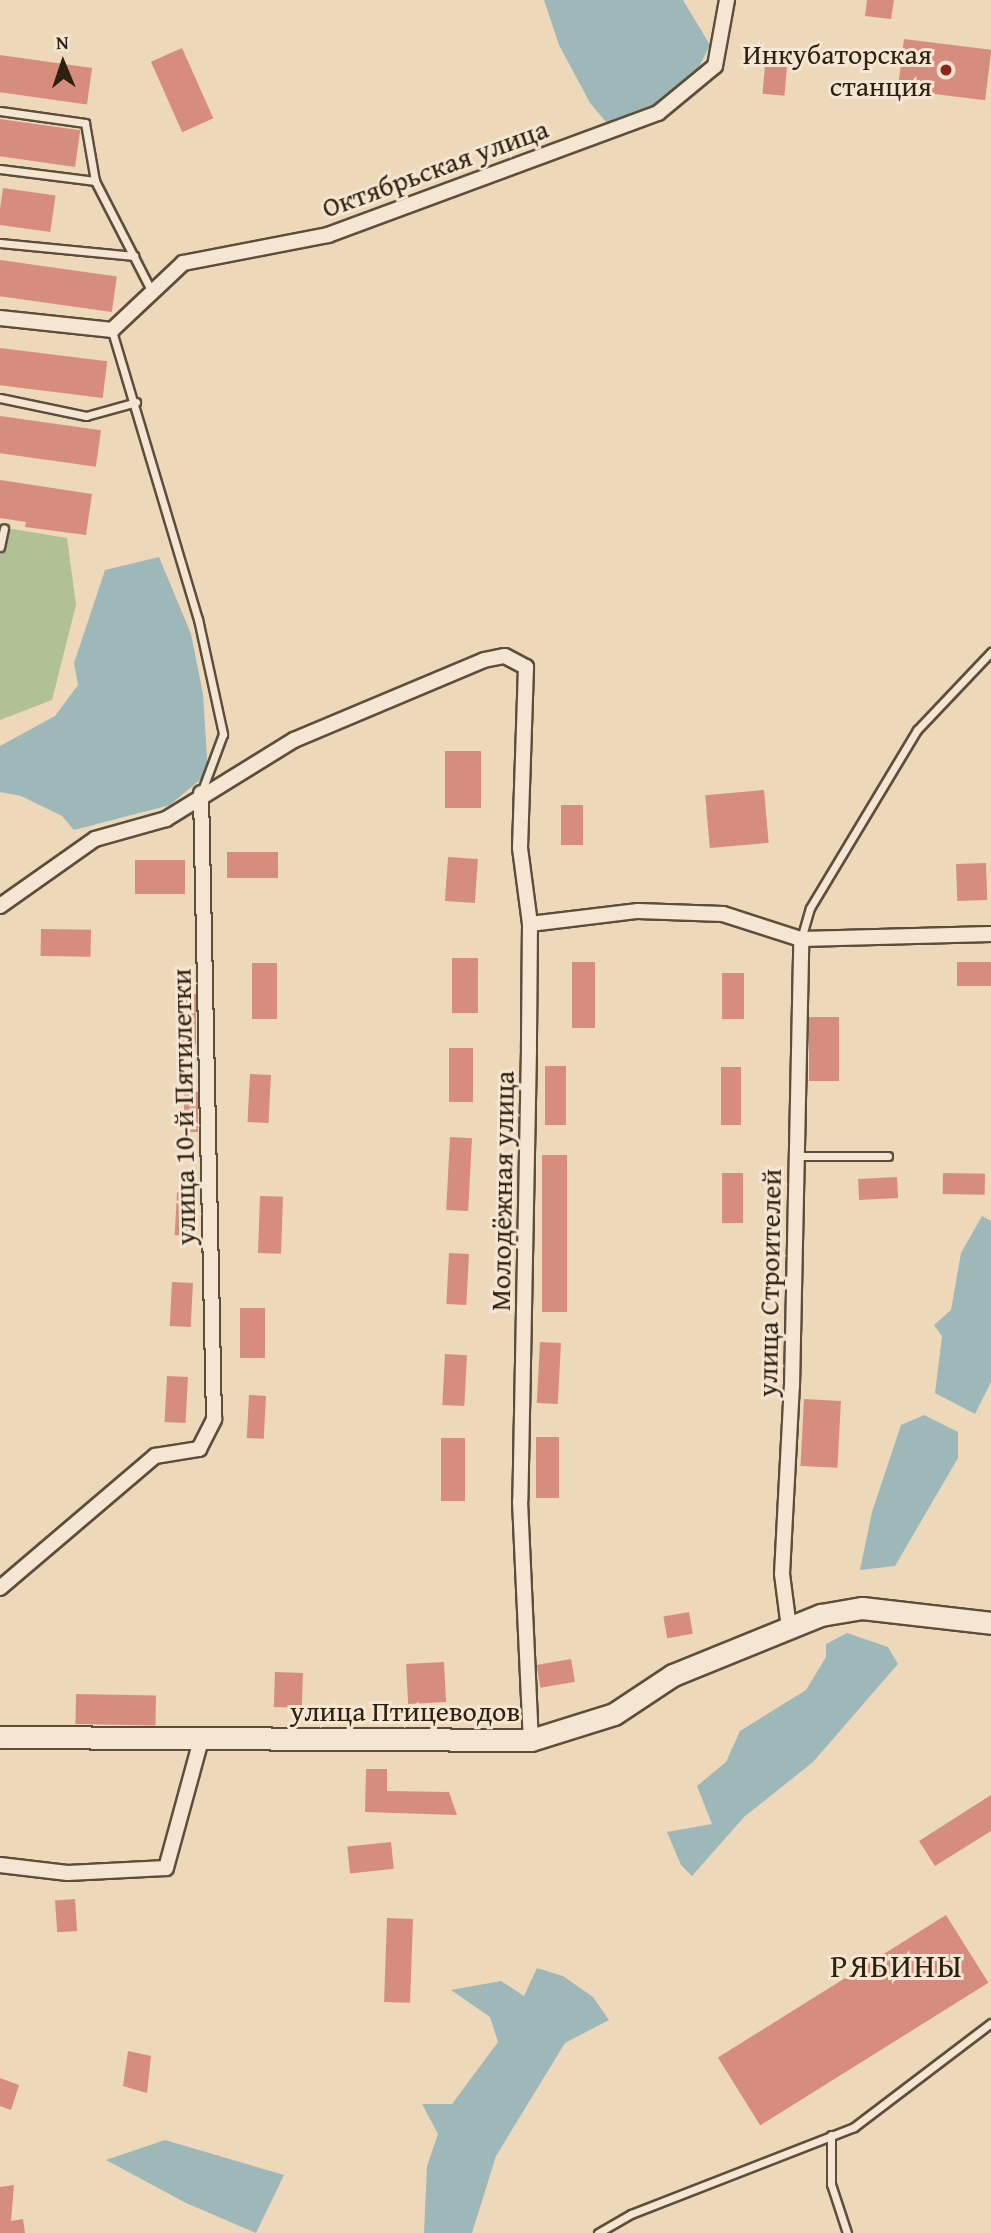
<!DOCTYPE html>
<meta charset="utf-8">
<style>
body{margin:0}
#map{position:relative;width:991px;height:2233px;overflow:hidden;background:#eed8ba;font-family:"Gentium Book Plus",serif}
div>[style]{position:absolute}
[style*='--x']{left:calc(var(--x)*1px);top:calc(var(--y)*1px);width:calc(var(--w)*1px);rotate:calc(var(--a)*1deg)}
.green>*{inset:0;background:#b2c095}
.water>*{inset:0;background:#9eb8ba}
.building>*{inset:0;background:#d78d7d;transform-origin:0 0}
.roads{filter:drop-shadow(2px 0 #5d4e3a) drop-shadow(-2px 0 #5d4e3a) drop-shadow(0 2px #5d4e3a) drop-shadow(0 -2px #5d4e3a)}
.lane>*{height:7px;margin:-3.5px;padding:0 3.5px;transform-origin:3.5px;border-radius:3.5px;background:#f4e6d2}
.street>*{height:14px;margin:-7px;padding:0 7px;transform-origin:7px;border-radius:7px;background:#f4e6d2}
.secondary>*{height:21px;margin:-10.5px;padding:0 10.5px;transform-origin:10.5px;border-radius:10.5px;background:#f4e6d2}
.dots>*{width:19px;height:19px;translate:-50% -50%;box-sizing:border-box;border:4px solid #f4e6d2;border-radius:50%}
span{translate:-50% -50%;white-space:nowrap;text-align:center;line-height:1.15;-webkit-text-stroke:6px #f4e6d2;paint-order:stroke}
.poi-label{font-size:28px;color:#2d200f}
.right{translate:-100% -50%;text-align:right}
.street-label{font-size:28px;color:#2d200f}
.quarter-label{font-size:32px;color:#2d200f;letter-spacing:2px}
.north{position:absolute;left:28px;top:28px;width:70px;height:70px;-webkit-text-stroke:5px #f4e6d2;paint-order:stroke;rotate:358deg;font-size:19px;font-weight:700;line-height:28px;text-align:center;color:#2d200f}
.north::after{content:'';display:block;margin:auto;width:24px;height:32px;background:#2d200f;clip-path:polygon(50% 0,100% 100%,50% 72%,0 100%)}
</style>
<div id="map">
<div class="green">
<div style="clip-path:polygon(0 527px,67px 538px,76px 605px,52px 700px,0 720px)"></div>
</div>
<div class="water">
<div style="clip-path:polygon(544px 0,683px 0,710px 45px,694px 77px,658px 113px,607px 123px,590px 103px,559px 45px)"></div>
<div style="clip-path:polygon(159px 557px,191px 634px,203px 694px,208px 773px,170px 805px,74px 830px,62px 816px,21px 796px,0 792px,0 746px,55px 716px,78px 685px,74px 663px,105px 570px)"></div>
<div style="clip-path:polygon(982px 1216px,991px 1221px,991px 1382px,975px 1414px,935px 1393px,942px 1336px,934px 1325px,951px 1310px,961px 1253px)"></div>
<div style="clip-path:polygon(924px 1415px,958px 1432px,958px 1458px,895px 1566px,860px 1570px,872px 1512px,901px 1425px)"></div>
<div style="clip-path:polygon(847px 1633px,888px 1647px,898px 1664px,813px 1762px,744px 1817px,692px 1876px,681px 1865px,667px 1832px,712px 1824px,697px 1786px,726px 1762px,740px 1731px,806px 1690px,826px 1657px,826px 1644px)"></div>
<div style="clip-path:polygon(537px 1968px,563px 1976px,593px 1997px,609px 2020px,565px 2043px,496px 2156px,472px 2233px,424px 2233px,427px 2166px,438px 2134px,422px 2104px,452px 2104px,498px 2042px,490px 2017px,451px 1990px,501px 1981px,524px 1996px)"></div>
<div style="clip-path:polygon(165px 2140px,284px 2175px,256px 2233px,186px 2203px,106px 2160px)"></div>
</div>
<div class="building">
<div style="clip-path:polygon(867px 0,894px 0,891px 19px,865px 16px)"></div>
<div style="left:904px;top:39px;width:88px;height:51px;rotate:7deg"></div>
<div style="left:182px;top:48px;width:77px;height:34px;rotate:66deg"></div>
<div style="left:766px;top:54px;width:22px;height:40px;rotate:5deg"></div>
<div style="left:0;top:55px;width:93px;height:37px;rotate:8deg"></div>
<div style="left:0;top:119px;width:81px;height:37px;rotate:8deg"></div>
<div style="left:3px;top:188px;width:53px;height:37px;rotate:8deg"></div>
<div style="left:0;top:260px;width:118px;height:36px;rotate:8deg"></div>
<div style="left:0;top:348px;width:108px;height:37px;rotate:7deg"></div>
<div style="left:0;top:416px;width:102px;height:37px;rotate:8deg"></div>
<div style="clip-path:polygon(0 480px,92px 494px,86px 535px,25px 527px,26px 522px,0 518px)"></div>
<div style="left:445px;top:751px;width:36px;height:57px"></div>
<div style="left:764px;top:790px;width:53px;height:59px;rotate:85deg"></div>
<div style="left:561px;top:805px;width:22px;height:40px"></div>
<div style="left:227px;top:852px;width:51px;height:26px"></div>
<div style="left:448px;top:857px;width:30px;height:44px;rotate:4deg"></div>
<div style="left:185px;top:860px;width:34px;height:50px;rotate:90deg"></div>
<div style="left:986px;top:863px;width:37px;height:30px;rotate:88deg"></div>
<div style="left:41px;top:929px;width:50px;height:27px;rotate:1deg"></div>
<div style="left:452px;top:958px;width:26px;height:55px"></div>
<div style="left:572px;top:962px;width:23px;height:66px"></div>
<div style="left:957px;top:962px;width:34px;height:24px"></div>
<div style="left:252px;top:963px;width:25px;height:56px"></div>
<div style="left:722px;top:973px;width:22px;height:46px"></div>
<div style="left:178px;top:994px;width:18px;height:50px"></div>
<div style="left:809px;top:1017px;width:30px;height:64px"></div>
<div style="left:473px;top:1048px;width:54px;height:24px;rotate:90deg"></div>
<div style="left:566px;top:1066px;width:59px;height:21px;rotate:90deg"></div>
<div style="left:721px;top:1067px;width:20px;height:58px"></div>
<div style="left:250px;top:1074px;width:21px;height:48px;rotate:3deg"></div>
<div style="left:184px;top:1092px;width:14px;height:40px"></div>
<div style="left:450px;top:1137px;width:22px;height:73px;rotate:3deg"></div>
<div style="left:542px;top:1155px;width:25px;height:157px"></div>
<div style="left:722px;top:1173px;width:21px;height:50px"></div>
<div style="left:943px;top:1173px;width:42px;height:21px;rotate:1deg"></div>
<div style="left:897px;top:1177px;width:21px;height:39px;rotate:87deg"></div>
<div style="left:177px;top:1192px;width:19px;height:43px;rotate:3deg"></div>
<div style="left:260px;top:1196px;width:23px;height:57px;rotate:2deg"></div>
<div style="left:449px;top:1253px;width:20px;height:51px;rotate:3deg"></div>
<div style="left:172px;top:1282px;width:21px;height:44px;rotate:3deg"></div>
<div style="left:240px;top:1308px;width:25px;height:50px"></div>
<div style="left:540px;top:1342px;width:21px;height:61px;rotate:3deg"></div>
<div style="left:445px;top:1354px;width:22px;height:51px;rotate:3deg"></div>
<div style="left:167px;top:1376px;width:21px;height:46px;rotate:3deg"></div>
<div style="left:249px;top:1395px;width:17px;height:43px;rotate:3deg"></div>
<div style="left:804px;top:1399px;width:37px;height:67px;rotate:3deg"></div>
<div style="left:536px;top:1437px;width:23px;height:61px"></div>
<div style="left:441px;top:1438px;width:24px;height:63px"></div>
<div style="left:689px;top:1612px;width:22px;height:26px;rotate:80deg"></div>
<div style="left:571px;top:1659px;width:23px;height:35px;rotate:80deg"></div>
<div style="left:444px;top:1662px;width:40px;height:38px;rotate:87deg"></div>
<div style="left:275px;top:1672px;width:28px;height:35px;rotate:2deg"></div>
<div style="left:76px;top:1694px;width:80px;height:30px;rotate:1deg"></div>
<div style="clip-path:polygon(366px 1769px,387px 1769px,387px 1791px,449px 1792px,457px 1815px,365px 1812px)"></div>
<div style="clip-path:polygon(991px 1795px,991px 1831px,935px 1866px,919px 1841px)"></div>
<div style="left:391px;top:1842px;width:27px;height:44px;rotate:84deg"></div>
<div style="left:75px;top:1899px;width:32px;height:20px;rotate:86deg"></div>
<div style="left:946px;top:1915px;width:80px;height:269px;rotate:58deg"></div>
<div style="left:387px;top:1918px;width:26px;height:84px;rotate:2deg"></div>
<div style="clip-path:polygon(128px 2051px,151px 2056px,147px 2093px,123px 2086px)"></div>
<div style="clip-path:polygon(0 2078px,19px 2085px,11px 2110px,0 2106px)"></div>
<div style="clip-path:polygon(14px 2185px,11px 2221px,23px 2219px,25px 2233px,0 2233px,0 2187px)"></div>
</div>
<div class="roads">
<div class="lane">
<div style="--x:0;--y:111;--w:86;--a:8"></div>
<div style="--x:85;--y:123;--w:59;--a:80.2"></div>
<div style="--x:95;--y:181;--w:125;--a:62.8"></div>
<div style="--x:0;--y:169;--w:96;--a:7.2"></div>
<div style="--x:0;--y:243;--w:135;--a:5.5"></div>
<div style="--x:112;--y:331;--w:301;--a:73.4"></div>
<div style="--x:198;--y:619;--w:118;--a:77.7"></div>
<div style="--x:223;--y:734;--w:63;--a:110.4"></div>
<div style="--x:0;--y:398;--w:88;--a:11.8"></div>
<div style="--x:86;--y:416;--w:52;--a:-15.6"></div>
<div style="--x:0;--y:547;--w:19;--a:-78"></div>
<div style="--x:801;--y:939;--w:32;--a:-74"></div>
<div style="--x:810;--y:908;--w:208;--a:-59"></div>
<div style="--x:917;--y:730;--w:108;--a:-46.5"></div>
<div style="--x:797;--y:1156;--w:91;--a:0"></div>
<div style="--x:831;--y:2135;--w:49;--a:90"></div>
<div style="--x:831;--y:2184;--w:52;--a:71.9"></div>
<div style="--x:598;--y:2233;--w:38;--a:-30"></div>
<div style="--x:631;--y:2214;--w:239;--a:-21.3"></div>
<div style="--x:854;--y:2127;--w:172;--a:-37.2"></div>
</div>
<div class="street">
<div style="--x:0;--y:318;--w:113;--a:6.1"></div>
<div style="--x:112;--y:330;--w:98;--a:-43.3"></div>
<div style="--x:183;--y:263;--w:148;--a:-10.9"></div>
<div style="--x:328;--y:235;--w:352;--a:-20.3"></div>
<div style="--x:658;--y:113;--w:74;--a:-39.5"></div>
<div style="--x:715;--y:66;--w:67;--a:-79.7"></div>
<div style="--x:0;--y:906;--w:116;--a:-35.2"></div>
<div style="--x:95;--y:839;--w:74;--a:-15.7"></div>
<div style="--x:166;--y:819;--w:150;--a:-31.7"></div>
<div style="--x:294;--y:740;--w:206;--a:-22.8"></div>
<div style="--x:484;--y:660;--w:21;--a:-11"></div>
<div style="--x:505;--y:656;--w:24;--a:28"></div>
<div style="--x:526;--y:667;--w:181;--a:91.9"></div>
<div style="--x:520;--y:848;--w:77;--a:82.5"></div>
<div style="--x:530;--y:924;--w:125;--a:90.5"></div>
<div style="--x:529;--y:1049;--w:452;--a:91.1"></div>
<div style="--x:520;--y:1501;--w:239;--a:87.4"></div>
<div style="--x:530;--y:924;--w:109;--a:-6.9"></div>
<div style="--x:638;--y:911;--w:85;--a:2"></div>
<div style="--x:723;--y:914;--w:82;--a:17.8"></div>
<div style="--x:801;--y:939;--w:190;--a:-1.5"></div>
<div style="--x:0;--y:1588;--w:204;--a:-40.4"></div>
<div style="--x:155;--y:1456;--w:45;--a:-9"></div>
<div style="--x:199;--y:1449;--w:34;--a:-63"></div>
<div style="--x:214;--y:1419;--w:626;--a:-91.19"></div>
<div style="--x:789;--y:1628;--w:54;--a:-97.4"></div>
<div style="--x:782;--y:1574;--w:188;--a:-87"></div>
<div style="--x:792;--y:1386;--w:447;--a:-88.8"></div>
<div style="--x:0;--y:1865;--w:68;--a:6.7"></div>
<div style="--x:68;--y:1873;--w:98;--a:-2.9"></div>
<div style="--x:166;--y:1868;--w:133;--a:-74.7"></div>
</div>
<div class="secondary">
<div style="--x:0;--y:1737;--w:531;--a:0.32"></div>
<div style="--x:531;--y:1740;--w:87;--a:-17.4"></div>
<div style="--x:614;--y:1714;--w:71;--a:-33.5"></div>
<div style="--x:673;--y:1675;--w:160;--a:-22.1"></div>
<div style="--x:821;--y:1615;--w:42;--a:-9.7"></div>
<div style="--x:862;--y:1608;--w:130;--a:6.6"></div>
</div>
</div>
<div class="dots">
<div style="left:946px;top:70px;background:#8f2418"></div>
</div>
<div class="poi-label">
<span class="right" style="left:932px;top:70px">Инкубаторская<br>станция</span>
</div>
<div class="street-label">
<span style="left:435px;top:168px;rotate:-20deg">Октябрьская улица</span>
<span style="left:183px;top:1107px;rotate:-91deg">улица 10-й Пятилетки</span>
<span style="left:502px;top:1191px;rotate:-89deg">Молодёжная улица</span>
<span style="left:769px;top:1283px;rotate:-89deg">улица Строителей</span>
<span style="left:405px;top:1711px">улица Птицеводов</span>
</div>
<div class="quarter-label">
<span style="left:897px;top:1966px">РЯБИНЫ</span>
</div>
<div class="north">N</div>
</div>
